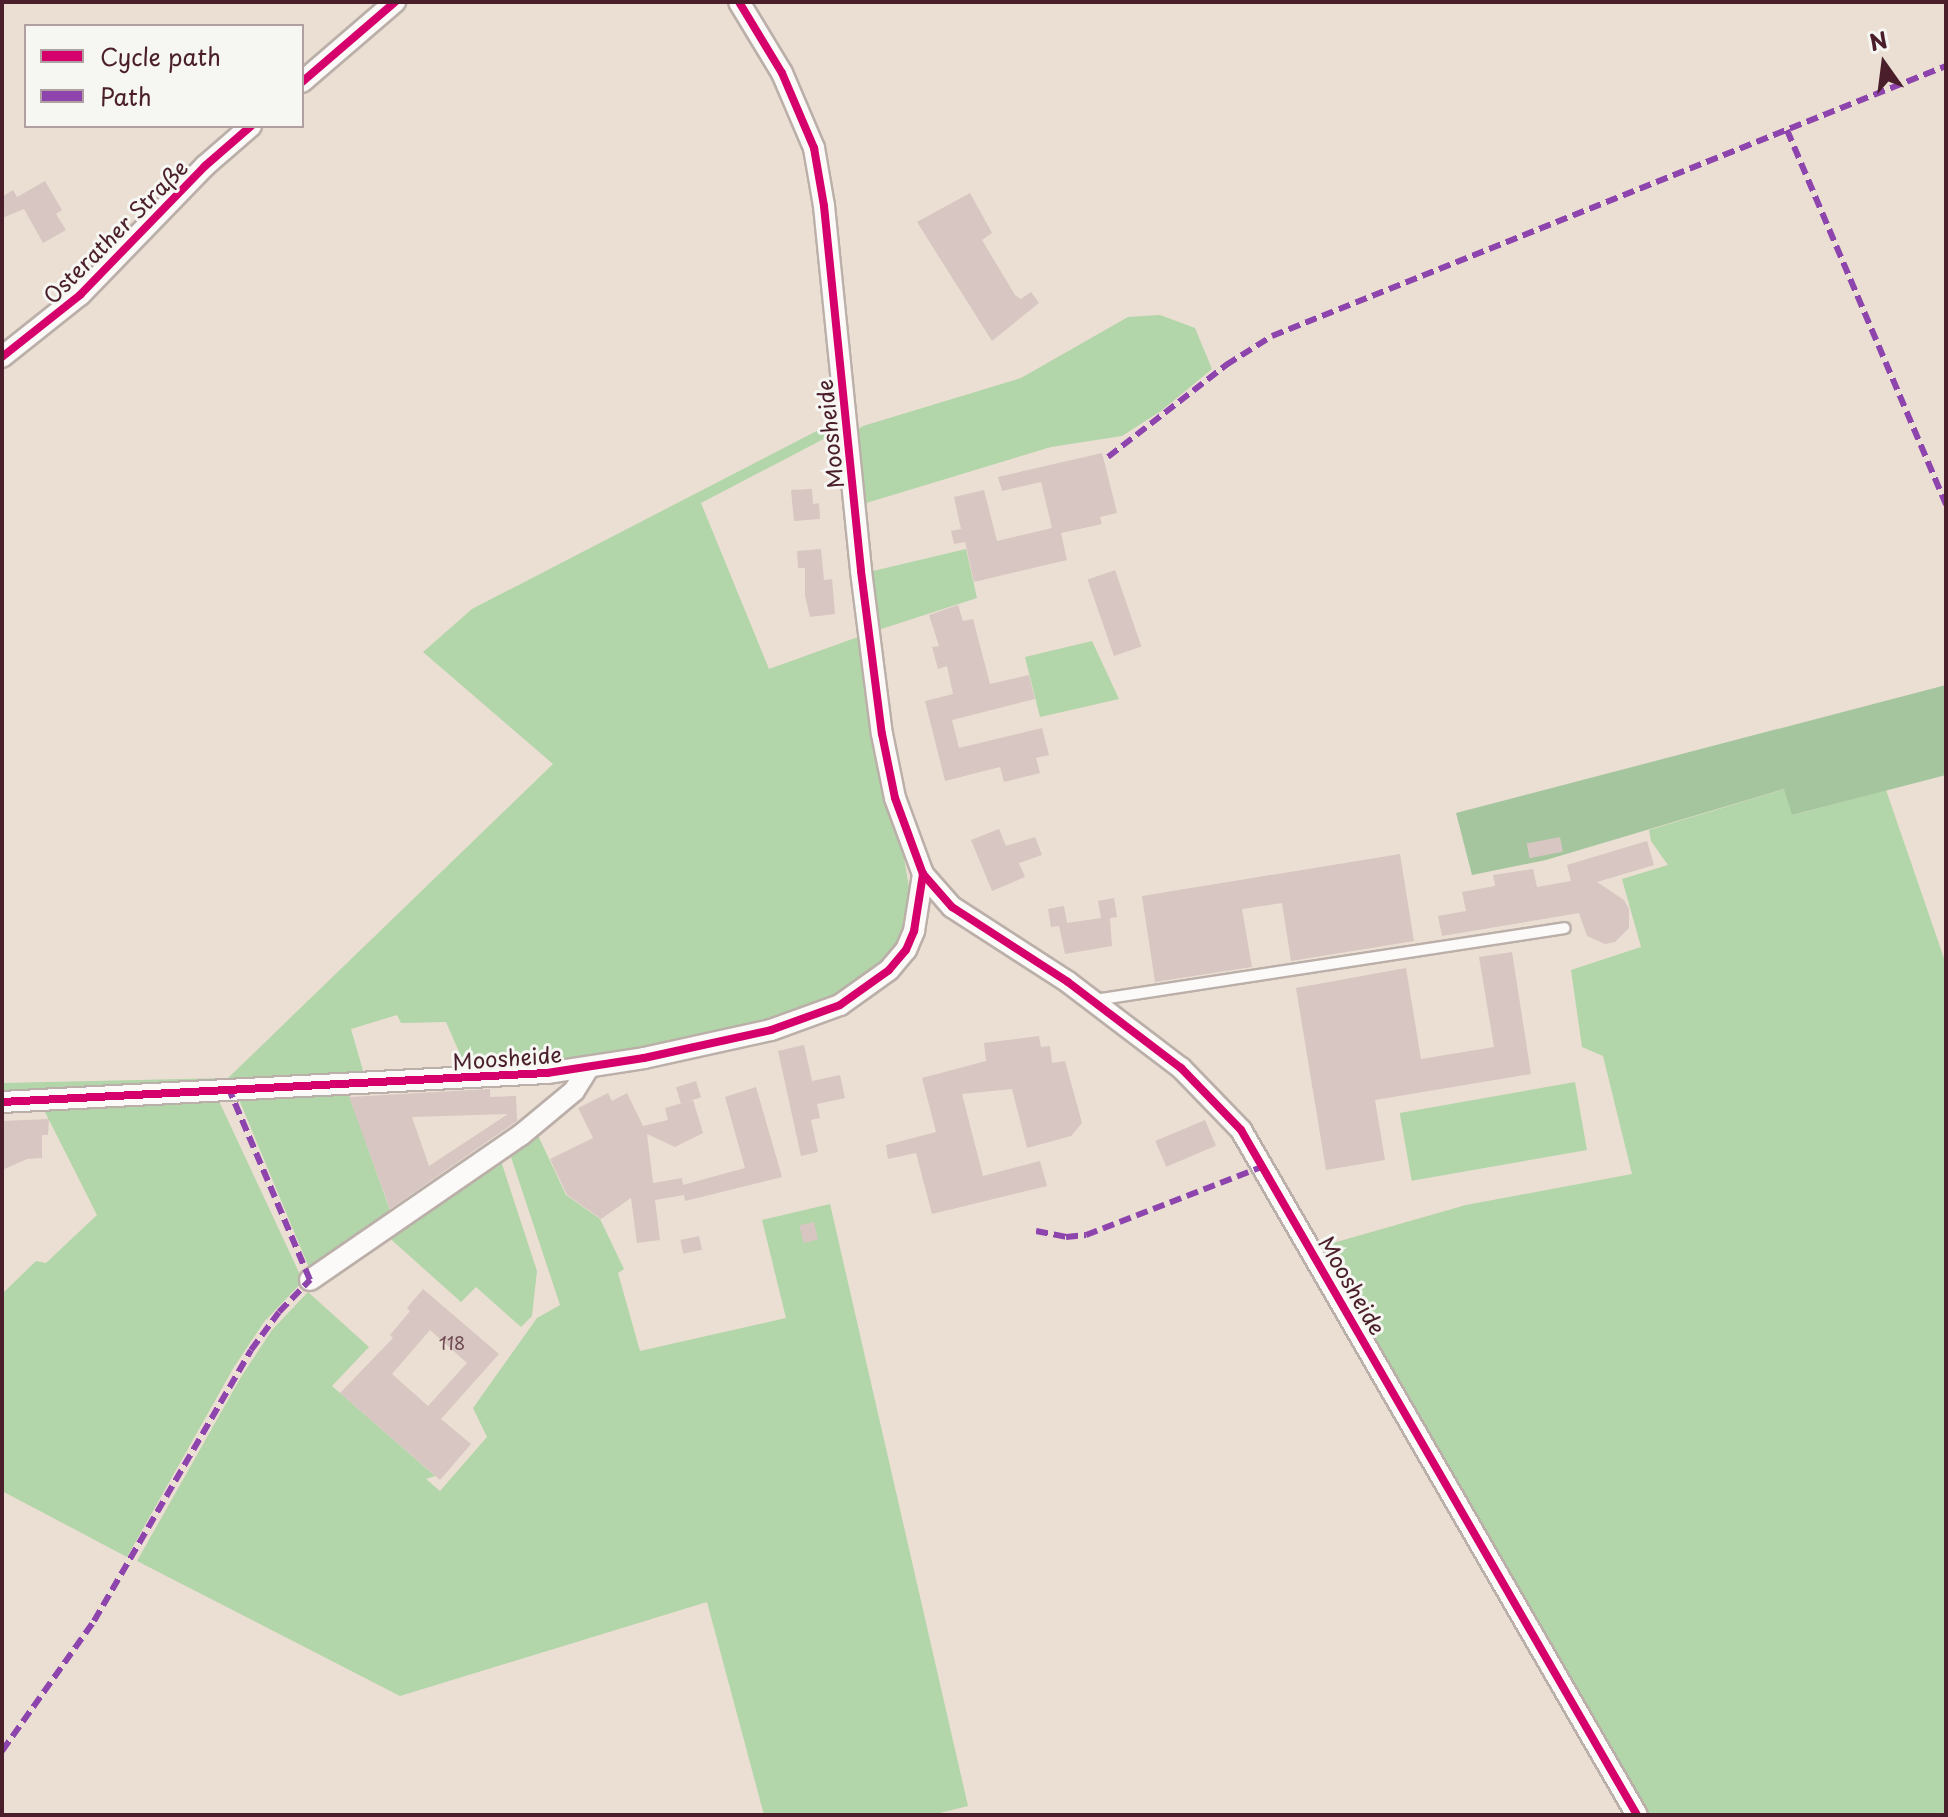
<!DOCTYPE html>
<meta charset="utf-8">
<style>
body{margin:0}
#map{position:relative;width:1948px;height:1817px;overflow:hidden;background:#ebdfd3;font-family:"Playpen Sans",sans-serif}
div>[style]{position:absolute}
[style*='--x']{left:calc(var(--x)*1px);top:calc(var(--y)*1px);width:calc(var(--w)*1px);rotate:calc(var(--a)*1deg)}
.green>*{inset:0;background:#b2d5a9;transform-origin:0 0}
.forest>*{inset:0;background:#a5c59f}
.building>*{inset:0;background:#d7c6c1;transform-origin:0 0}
.roads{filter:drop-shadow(2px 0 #bbafa9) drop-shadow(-2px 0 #bbafa9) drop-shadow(0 2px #bbafa9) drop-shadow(0 -2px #bbafa9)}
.service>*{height:10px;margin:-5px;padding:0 5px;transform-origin:5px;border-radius:5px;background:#fcfaf8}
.minor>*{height:20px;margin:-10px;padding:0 10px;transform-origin:10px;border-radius:10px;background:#fcfaf8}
.quiet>*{height:6px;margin-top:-3px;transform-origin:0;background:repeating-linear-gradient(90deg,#8e44ad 0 12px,transparent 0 18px)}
.cycleway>*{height:8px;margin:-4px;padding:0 4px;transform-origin:4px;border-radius:4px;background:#d6006c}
span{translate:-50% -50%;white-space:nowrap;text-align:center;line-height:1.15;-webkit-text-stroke:6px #f6f6f2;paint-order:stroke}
.number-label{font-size:18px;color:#6f4a52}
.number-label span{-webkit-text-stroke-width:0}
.street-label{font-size:22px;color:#4a1f2b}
.frame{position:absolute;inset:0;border:4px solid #4a1f2b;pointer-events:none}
.legend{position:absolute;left:24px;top:24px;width:280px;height:104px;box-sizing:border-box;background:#f6f6f2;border:2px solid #b1a0a2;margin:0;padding:10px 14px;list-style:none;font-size:24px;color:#4a1f2b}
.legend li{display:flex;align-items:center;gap:16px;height:40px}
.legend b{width:40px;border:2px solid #b1a0a2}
.north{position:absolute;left:1844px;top:24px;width:80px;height:80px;-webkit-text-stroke:6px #f6f6f2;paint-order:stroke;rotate:346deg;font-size:22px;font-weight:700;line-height:32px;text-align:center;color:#4a1f2b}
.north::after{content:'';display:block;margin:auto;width:28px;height:36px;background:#4a1f2b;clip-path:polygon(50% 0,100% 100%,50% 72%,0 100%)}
</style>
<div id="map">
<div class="green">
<div style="clip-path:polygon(1160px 315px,1195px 328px,1212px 369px,1161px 411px,1122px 436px,1051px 447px,863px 504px,855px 431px,863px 426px,1021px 378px,1128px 317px)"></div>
<div style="clip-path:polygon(836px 421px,837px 432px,701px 503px,769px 669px,858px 637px,878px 770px,904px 858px,910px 893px,907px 924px,892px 954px,864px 980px,825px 1002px,775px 1020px,550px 1065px,467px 1070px,446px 1022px,401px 1023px,397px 1015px,351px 1029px,364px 1074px,2px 1093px,2px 1083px,228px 1078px,553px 764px,423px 652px,472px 609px)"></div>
<div style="clip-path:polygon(966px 549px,977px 598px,875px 631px,869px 572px)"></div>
<div style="clip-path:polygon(1092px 641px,1119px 699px,1040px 717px,1025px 657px)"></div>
<div style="clip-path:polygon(1785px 789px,1793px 815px,1886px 790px,1946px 964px,1946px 1810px,1941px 1815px,1643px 1815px,1319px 1247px,1466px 1205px,1632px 1174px,1603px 1056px,1582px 1047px,1571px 970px,1641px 947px,1622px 879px,1668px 865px,1651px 841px,1649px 830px)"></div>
<div style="left:1575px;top:1082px;width:69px;height:178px;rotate:80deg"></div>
<div style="clip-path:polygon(348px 1092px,392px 1216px,310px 1270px,238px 1097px)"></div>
<div style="clip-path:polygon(218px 1099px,303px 1281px,264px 1322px,234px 1367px,127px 1557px,2px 1491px,2px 1294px,36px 1261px,46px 1263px,97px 1215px,43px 1108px)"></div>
<div style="clip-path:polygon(535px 1129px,566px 1195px,600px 1219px,624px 1269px,618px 1273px,640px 1351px,786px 1318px,762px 1220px,830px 1204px,968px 1806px,932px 1815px,764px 1815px,707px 1602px,400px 1696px,137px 1561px,241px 1377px,272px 1330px,308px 1292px,369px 1347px,332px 1386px,435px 1476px,426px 1479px,440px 1491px,487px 1437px,473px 1408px,537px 1318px,560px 1305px,509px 1151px)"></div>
<div style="clip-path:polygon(500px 1158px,537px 1271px,532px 1316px,521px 1327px,476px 1287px,461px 1302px,385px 1234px)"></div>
</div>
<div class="forest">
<div style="clip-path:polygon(1946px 685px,1946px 775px,1792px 815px,1784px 789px,1546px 860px,1472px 875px,1456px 813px)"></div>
</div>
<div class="building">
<div style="clip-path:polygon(45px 181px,62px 210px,56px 214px,66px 230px,43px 243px,24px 209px,2px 218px,2px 197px,13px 190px,17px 197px)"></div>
<div style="clip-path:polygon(970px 193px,992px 233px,982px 240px,1015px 295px,1021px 299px,1031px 292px,1039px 303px,992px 341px,917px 222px)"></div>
<div style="clip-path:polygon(1102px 453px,1117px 513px,1100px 517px,1102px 524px,1061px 533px,1067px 560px,974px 582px,965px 542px,954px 544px,951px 531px,961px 529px,954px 497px,984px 490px,997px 541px,1052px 528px,1041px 482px,1002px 491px,998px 477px)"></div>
<div style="clip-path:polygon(812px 489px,813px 504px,819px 503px,820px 519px,794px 521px,791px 490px)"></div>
<div style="clip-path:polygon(821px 549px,824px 580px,832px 579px,835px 614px,810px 617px,805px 596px,805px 568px,798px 568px,797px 551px)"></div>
<div style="left:1115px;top:570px;width:81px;height:29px;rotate:71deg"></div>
<div style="clip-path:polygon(958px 605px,963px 621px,973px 619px,990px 684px,1029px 675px,1035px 699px,952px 720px,959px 748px,1042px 728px,1049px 755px,1036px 758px,1040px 773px,1004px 782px,1000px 767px,945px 781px,925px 701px,953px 694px,947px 666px,938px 669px,932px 647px,939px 646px,929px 615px)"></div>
<div style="clip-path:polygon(999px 829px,1006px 846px,1035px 837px,1042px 855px,1019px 863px,1025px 877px,992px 891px,971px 840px)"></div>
<div style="left:1560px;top:837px;width:15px;height:34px;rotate:79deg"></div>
<div style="clip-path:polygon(1647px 841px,1654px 865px,1597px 882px,1624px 900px,1629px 909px,1629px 928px,1615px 942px,1605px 944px,1587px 936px,1579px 913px,1442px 936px,1438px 916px,1466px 911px,1462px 892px,1495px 886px,1493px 875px,1533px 869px,1537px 887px,1571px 881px,1567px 865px)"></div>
<div style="clip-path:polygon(1400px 854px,1414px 941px,1291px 961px,1282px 903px,1242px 909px,1252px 967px,1155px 982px,1142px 896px)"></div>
<div style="clip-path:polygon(1114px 898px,1117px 917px,1110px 918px,1112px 946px,1065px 954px,1059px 926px,1051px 927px,1048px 909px,1064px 906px,1067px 923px,1101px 918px,1098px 901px)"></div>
<div style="clip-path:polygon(1512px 952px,1531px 1074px,1375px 1100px,1385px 1160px,1326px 1170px,1296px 988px,1406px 968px,1421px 1059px,1494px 1047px,1479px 957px)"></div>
<div style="clip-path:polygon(1039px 1036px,1041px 1047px,1050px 1046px,1052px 1063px,1065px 1061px,1082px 1123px,1071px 1136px,1027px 1148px,1012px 1089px,962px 1094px,983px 1176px,1040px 1161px,1047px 1186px,932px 1214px,916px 1153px,888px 1159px,886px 1145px,936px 1132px,922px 1078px,986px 1061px,984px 1043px)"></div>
<div style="clip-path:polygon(804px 1045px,812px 1081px,840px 1075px,845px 1098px,817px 1104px,820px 1118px,811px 1120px,818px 1152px,801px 1156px,778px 1051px)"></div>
<div style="left:696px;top:1081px;width:17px;height:21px;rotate:73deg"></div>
<div style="clip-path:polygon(756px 1087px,782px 1177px,685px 1201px,684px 1195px,655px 1200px,660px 1240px,637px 1243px,631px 1198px,601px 1219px,567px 1195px,550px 1159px,593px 1138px,578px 1108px,608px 1093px,612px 1101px,627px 1093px,643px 1126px,668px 1120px,665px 1108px,693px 1100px,703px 1133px,675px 1147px,647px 1134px,653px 1183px,682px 1178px,683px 1185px,745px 1168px,725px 1097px)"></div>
<div style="clip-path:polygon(evenodd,490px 1089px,490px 1097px,516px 1096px,517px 1121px,390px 1209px,349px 1097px,490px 1089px,508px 1114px,429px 1166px,412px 1117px,508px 1114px)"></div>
<div style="clip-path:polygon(49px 1119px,48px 1135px,42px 1135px,42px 1158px,27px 1159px,2px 1170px,2px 1121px)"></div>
<div style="left:1205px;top:1120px;width:28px;height:54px;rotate:67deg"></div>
<div style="left:814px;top:1222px;width:18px;height:15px;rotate:77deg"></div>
<div style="left:699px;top:1236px;width:14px;height:19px;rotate:78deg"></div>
<div style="clip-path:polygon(evenodd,423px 1289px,499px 1354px,441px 1419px,471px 1444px,440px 1480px,340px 1393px,393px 1338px,390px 1335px,410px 1311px,407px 1308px,423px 1289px,430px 1330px,467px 1363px,428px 1406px,392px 1374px,430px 1330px)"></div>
</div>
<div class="roads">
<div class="service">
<div style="--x:1095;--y:1000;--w:475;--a:-8.7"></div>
</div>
<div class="minor">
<div style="--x:739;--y:2;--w:83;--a:58.8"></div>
<div style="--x:782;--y:73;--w:82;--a:66.9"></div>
<div style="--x:814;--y:148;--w:59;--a:80.2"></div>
<div style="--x:824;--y:206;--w:367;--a:84.2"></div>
<div style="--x:861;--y:571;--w:164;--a:82.7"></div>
<div style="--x:882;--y:734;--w:65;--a:78.5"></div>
<div style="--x:895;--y:798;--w:81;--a:69.8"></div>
<div style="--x:923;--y:874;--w:44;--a:48.7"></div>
<div style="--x:952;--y:907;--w:138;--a:32.9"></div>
<div style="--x:1068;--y:982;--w:142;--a:37.3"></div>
<div style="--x:1181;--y:1068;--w:86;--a:45.9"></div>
<div style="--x:1241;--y:1130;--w:791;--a:59.97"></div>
<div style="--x:302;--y:82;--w:123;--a:-40.7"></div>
<div style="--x:2;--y:357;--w:100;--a:-38.5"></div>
<div style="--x:80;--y:295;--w:180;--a:-45.9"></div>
<div style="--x:205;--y:166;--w:61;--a:-41"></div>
<div style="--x:2;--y:1102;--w:546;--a:-3.05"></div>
<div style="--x:547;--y:1073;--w:98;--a:-8.8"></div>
<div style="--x:644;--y:1058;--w:130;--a:-12.4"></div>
<div style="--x:771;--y:1030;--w:73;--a:-19.9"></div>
<div style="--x:840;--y:1005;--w:60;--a:-35.5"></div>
<div style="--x:889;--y:970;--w:26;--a:-50"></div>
<div style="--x:906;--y:950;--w:21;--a:-67"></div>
<div style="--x:914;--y:931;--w:58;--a:-81"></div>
<div style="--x:310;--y:1280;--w:256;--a:-34.5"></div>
<div style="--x:521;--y:1135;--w:69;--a:-39.7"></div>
<div style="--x:574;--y:1091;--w:28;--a:-58"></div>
</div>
</div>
<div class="quiet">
<div style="--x:1787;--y:130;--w:407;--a:67"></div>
<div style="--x:1108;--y:457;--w:150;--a:-37.9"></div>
<div style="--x:1226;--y:365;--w:54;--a:-32.2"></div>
<div style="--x:1272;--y:336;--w:726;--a:-21.83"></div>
<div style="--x:1036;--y:1231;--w:31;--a:11"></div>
<div style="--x:1066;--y:1237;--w:20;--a:-6"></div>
<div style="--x:1086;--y:1235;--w:191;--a:-21.2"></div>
<div style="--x:2;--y:1751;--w:159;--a:-54.7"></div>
<div style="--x:94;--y:1621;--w:313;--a:-59.9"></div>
<div style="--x:251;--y:1350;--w:47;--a:-53.6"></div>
<div style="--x:279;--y:1312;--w:45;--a:-45.9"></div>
<div style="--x:310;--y:1280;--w:207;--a:-113"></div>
</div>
<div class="cycleway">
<div style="--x:739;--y:2;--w:83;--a:58.8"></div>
<div style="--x:782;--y:73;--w:82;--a:66.9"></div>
<div style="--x:814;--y:148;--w:59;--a:80.2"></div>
<div style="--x:824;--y:206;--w:367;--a:84.2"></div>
<div style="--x:861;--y:571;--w:164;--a:82.7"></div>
<div style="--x:882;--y:734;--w:65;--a:78.5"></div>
<div style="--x:895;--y:798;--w:81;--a:69.8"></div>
<div style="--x:923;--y:874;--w:44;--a:48.7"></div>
<div style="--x:952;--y:907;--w:138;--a:32.9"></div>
<div style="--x:1068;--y:982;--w:142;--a:37.3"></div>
<div style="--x:1181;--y:1068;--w:86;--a:45.9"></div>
<div style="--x:1241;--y:1130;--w:791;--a:59.97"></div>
<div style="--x:302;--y:82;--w:123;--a:-40.7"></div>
<div style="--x:2;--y:357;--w:100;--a:-38.5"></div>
<div style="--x:80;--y:295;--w:180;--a:-45.9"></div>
<div style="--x:205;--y:166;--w:61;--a:-41"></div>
<div style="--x:2;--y:1102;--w:546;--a:-3.05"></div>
<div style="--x:547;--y:1073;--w:98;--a:-8.8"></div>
<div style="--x:644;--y:1058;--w:130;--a:-12.4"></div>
<div style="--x:771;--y:1030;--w:73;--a:-19.9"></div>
<div style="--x:840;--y:1005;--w:60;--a:-35.5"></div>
<div style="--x:889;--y:970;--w:26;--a:-50"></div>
<div style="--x:906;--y:950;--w:21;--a:-67"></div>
<div style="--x:914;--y:931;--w:58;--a:-81"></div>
</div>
<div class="number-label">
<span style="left:452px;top:1343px">118</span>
</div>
<div class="street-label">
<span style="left:115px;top:231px;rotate:-45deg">Osterather Straße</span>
<span style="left:829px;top:434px;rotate:-96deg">Moosheide</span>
<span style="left:507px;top:1057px;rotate:-4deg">Moosheide</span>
<span style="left:1353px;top:1285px;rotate:60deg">Moosheide</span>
</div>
<div class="frame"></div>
<ul class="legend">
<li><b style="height:10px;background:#d6006c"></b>Cycle path</li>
<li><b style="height:10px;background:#8e44ad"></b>Path</li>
</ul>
<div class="north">N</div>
</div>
